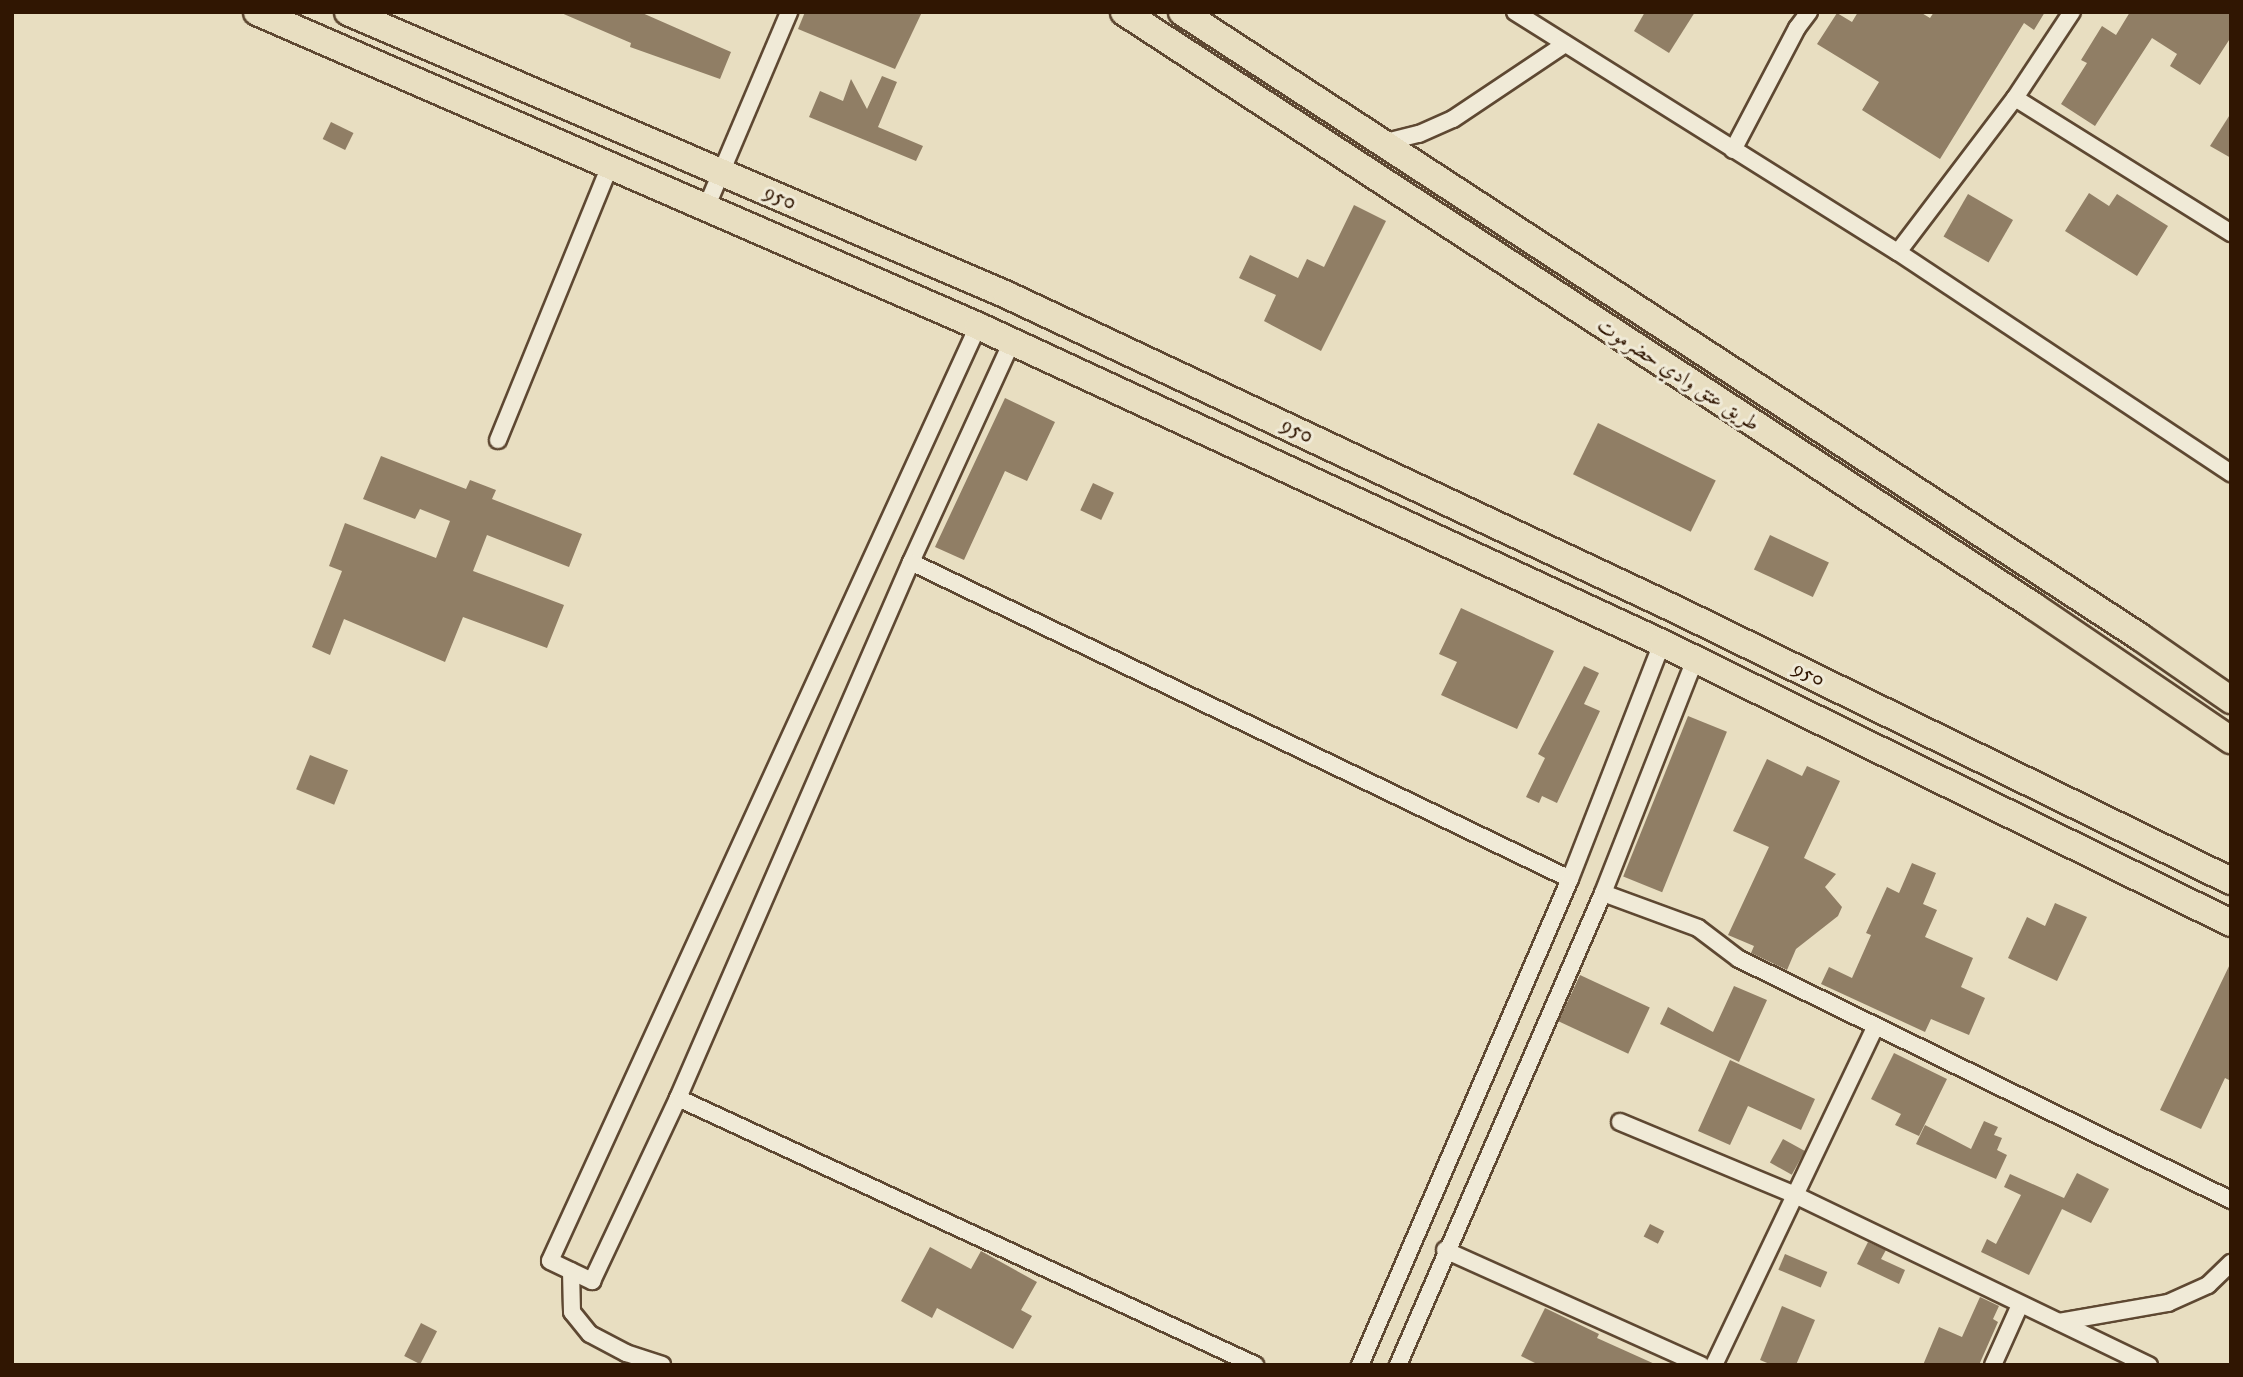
<!DOCTYPE html>
<meta charset="utf-8">
<style>
body{margin:0}
#map{position:relative;width:2243px;height:1377px;overflow:hidden;background:#e8dec1;font-family:"IM FELL DW Pica",Amiri,serif}
div>[style]{position:absolute}
[style*='--x']{left:calc(var(--x)*1px);top:calc(var(--y)*1px);width:calc(var(--w)*1px);rotate:calc(var(--a)*1deg)}
.building>*{inset:0;background:#907e65;transform-origin:0 0}
.roads{filter:drop-shadow(2px 0 #5e4832) drop-shadow(-2px 0 #5e4832) drop-shadow(0 2px #5e4832) drop-shadow(0 -2px #5e4832)}
.minor>*{height:16px;margin:-8px;padding:0 8px;transform-origin:8px;border-radius:8px;background:#f0ead7}
.primary>*{height:26px;margin:-13px;padding:0 13px;transform-origin:13px;border-radius:13px;background:#e8dec1}
span{translate:-50% -50%;white-space:nowrap;text-align:center;line-height:1.15;-webkit-text-stroke:6px #f0ead7;paint-order:stroke}
.street-label{font-size:21px;color:#301602}
.frame{position:absolute;inset:0;border:14px solid #301602;pointer-events:none}
</style>
<div id="map">
<div class="building">
<div style="clip-path:polygon(559px 12px,640px 12px,731px 52px,720px 79px,630px 47px,631px 43px)"></div>
<div style="clip-path:polygon(805px 12px,922px 12px,895px 69px,798px 29px)"></div>
<div style="clip-path:polygon(1645px 12px,1695px 12px,1669px 53px,1634px 31px)"></div>
<div style="clip-path:polygon(1858px 12px,1920px 12px,1930px 18px,1934px 12px,2045px 12px,2034px 30px,2024px 23px,1940px 159px,1862px 110px,1879px 82px,1817px 44px,1837px 13px,1852px 22px)"></div>
<div style="clip-path:polygon(2130px 12px,2231px 12px,2231px 37px,2200px 85px,2170px 66px,2177px 54px,2152px 38px,2095px 126px,2061px 104px,2087px 63px,2081px 60px,2102px 26px,2116px 35px)"></div>
<div style="clip-path:polygon(882px 76px,897px 82px,878px 127px,923px 146px,916px 161px,809px 117px,820px 91px,843px 101px,851px 79px,867px 109px)"></div>
<div style="clip-path:polygon(2231px 113px,2231px 158px,2210px 146px)"></div>
<div style="left:331px;top:122px;width:25px;height:19px;rotate:26deg"></div>
<div style="clip-path:polygon(2089px 193px,2109px 206px,2117px 194px,2168px 226px,2137px 276px,2065px 231px)"></div>
<div style="left:1968px;top:194px;width:52px;height:49px;rotate:30deg"></div>
<div style="clip-path:polygon(1354px 205px,1386px 221px,1321px 351px,1264px 321px,1276px 295px,1239px 278px,1250px 255px,1298px 278px,1307px 259px,1324px 267px)"></div>
<div style="clip-path:polygon(1005px 398px,1055px 422px,1027px 481px,1005px 471px,964px 560px,935px 547px)"></div>
<div style="left:1598px;top:423px;width:131px;height:57px;rotate:26deg"></div>
<div style="clip-path:polygon(381px 456px,466px 489px,470px 480px,496px 490px,492px 499px,582px 534px,569px 567px,487px 535px,473px 571px,564px 605px,547px 648px,463px 617px,445px 662px,344px 619px,330px 655px,312px 647px,342px 571px,329px 566px,345px 523px,436px 558px,450px 521px,420px 509px,415px 519px,363px 499px)"></div>
<div style="left:1093px;top:483px;width:23px;height:30px;rotate:25deg"></div>
<div style="left:1770px;top:535px;width:65px;height:38px;rotate:25deg"></div>
<div style="clip-path:polygon(1461px 608px,1554px 651px,1517px 729px,1441px 695px,1457px 662px,1439px 654px)"></div>
<div style="clip-path:polygon(1584px 666px,1599px 673px,1584px 704px,1600px 711px,1557px 803px,1542px 796px,1539px 803px,1526px 797px,1545px 758px,1538px 754px)"></div>
<div style="left:1688px;top:716px;width:42px;height:173px;rotate:22deg"></div>
<div style="left:310px;top:755px;width:41px;height:37px;rotate:22deg"></div>
<div style="clip-path:polygon(1767px 759px,1802px 776px,1807px 766px,1840px 781px,1804px 858px,1836px 874px,1825px 887px,1842px 907px,1838px 916px,1796px 949px,1787px 970px,1751px 953px,1754px 946px,1728px 935px,1769px 847px,1733px 831px)"></div>
<div style="clip-path:polygon(1912px 863px,1936px 873px,1923px 904px,1937px 910px,1925px 937px,1973px 958px,1961px 987px,1985px 998px,1969px 1035px,1931px 1019px,1925px 1032px,1821px 984px,1829px 967px,1852px 978px,1871px 935px,1866px 933px,1887px 887px,1899px 893px)"></div>
<div style="clip-path:polygon(2055px 903px,2087px 917px,2057px 981px,2008px 958px,2027px 917px,2045px 926px)"></div>
<div style="clip-path:polygon(2231px 962px,2231px 1081px,2225px 1078px,2201px 1129px,2160px 1110px)"></div>
<div style="left:1580px;top:975px;width:77px;height:51px;rotate:25deg"></div>
<div style="clip-path:polygon(1734px 986px,1767px 1000px,1739px 1062px,1660px 1024px,1668px 1007px,1713px 1032px)"></div>
<div style="clip-path:polygon(1894px 1053px,1947px 1079px,1919px 1136px,1895px 1125px,1901px 1114px,1871px 1099px)"></div>
<div style="clip-path:polygon(1730px 1060px,1815px 1099px,1801px 1130px,1748px 1106px,1730px 1145px,1698px 1131px)"></div>
<div style="clip-path:polygon(1984px 1121px,1998px 1127px,1994px 1135px,2002px 1138px,1997px 1150px,2007px 1155px,1996px 1179px,1916px 1144px,1925px 1125px,1971px 1149px)"></div>
<div style="left:1783px;top:1139px;width:25px;height:27px;rotate:29deg"></div>
<div style="clip-path:polygon(2077px 1173px,2109px 1189px,2091px 1223px,2062px 1209px,2029px 1275px,1981px 1252px,1987px 1239px,1996px 1244px,2021px 1195px,2004px 1187px,2010px 1174px,2064px 1198px)"></div>
<div style="left:1650px;top:1224px;width:16px;height:14px;rotate:27deg"></div>
<div style="clip-path:polygon(1868px 1242px,1886px 1250px,1881px 1259px,1905px 1270px,1899px 1284px,1857px 1264px)"></div>
<div style="clip-path:polygon(930px 1247px,971px 1269px,981px 1251px,1037px 1282px,1021px 1310px,1032px 1316px,1013px 1349px,937px 1308px,932px 1318px,901px 1301px)"></div>
<div style="left:1785px;top:1254px;width:46px;height:17px;rotate:23deg"></div>
<div style="clip-path:polygon(1980px 1297px,1999px 1306px,1993px 1319px,1998px 1322px,1979px 1365px,1923px 1365px,1939px 1327px,1962px 1337px)"></div>
<div style="clip-path:polygon(1782px 1306px,1815px 1320px,1796px 1365px,1772px 1365px,1760px 1360px)"></div>
<div style="clip-path:polygon(1545px 1308px,1599px 1334px,1597px 1338px,1657px 1365px,1539px 1365px,1521px 1356px)"></div>
<div style="left:421px;top:1323px;width:18px;height:37px;rotate:27deg"></div>
</div>
<div class="roads">
<div class="minor">
<div style="--x:1515;--y:12;--w:452;--a:32.1"></div>
<div style="--x:1898;--y:252;--w:400;--a:33.6"></div>
<div style="--x:2015;--y:98;--w:255;--a:32"></div>
<div style="--x:1382;--y:143;--w:38;--a:-14"></div>
<div style="--x:1419;--y:134;--w:37;--a:-24"></div>
<div style="--x:1453;--y:119;--w:135;--a:-33.8"></div>
<div style="--x:1733;--y:150;--w:138;--a:-62.3"></div>
<div style="--x:1797;--y:28;--w:20;--a:-53"></div>
<div style="--x:706;--y:208;--w:213;--a:-67"></div>
<div style="--x:1898;--y:252;--w:193;--a:-52.8"></div>
<div style="--x:2015;--y:98;--w:103;--a:-56.5"></div>
<div style="--x:978;--y:326;--w:1028;--a:114.6"></div>
<div style="--x:550;--y:1261;--w:47;--a:25.5"></div>
<div style="--x:592;--y:1281;--w:202;--a:-64.8"></div>
<div style="--x:678;--y:1098;--w:584;--a:-66.51"></div>
<div style="--x:911;--y:562;--w:240;--a:-65.4"></div>
<div style="--x:498;--y:440;--w:296;--a:-67.8"></div>
<div style="--x:911;--y:562;--w:731;--a:25.69"></div>
<div style="--x:1603;--y:893;--w:101;--a:20.2"></div>
<div style="--x:1698;--y:928;--w:51;--a:37.1"></div>
<div style="--x:1739;--y:959;--w:548;--a:26.1"></div>
<div style="--x:678;--y:1098;--w:636;--a:24.83"></div>
<div style="--x:1620;--y:1122;--w:190;--a:22.6"></div>
<div style="--x:1795;--y:1195;--w:393;--a:25.7"></div>
<div style="--x:1445;--y:1250;--w:281;--a:24.2"></div>
<div style="--x:571;--y:1271;--w:41;--a:88.6"></div>
<div style="--x:572;--y:1312;--w:28;--a:51"></div>
<div style="--x:590;--y:1334;--w:41;--a:27.8"></div>
<div style="--x:626;--y:1353;--w:38;--a:18"></div>
<div style="--x:2059;--y:1322;--w:111;--a:-9.9"></div>
<div style="--x:2168;--y:1303;--w:44;--a:-24.2"></div>
<div style="--x:2208;--y:1285;--w:32;--a:-44"></div>
<div style="--x:1360;--y:1365;--w:529;--a:-66.63"></div>
<div style="--x:1570;--y:879;--w:253;--a:-68.7"></div>
<div style="--x:1398;--y:1365;--w:515;--a:-66.52"></div>
<div style="--x:1603;--y:893;--w:248;--a:-68.5"></div>
<div style="--x:1714;--y:1365;--w:373;--a:-64.5"></div>
<div style="--x:1993;--y:1365;--w:66;--a:-65.8"></div>
</div>
<div class="primary">
<div style="--x:257;--y:12;--w:786;--a:23.53"></div>
<div style="--x:978;--y:326;--w:754;--a:24.87"></div>
<div style="--x:1662;--y:643;--w:634;--a:26.2"></div>
<div style="--x:348;--y:12;--w:717;--a:23.24"></div>
<div style="--x:1007;--y:295;--w:740;--a:25.18"></div>
<div style="--x:1677;--y:610;--w:617;--a:26.07"></div>
<div style="--x:1124;--y:12;--w:1088;--a:33.15"></div>
<div style="--x:2035;--y:607;--w:237;--a:34.2"></div>
<div style="--x:1182;--y:12;--w:1144;--a:33.12"></div>
<div style="--x:2140;--y:637;--w:111;--a:34.7"></div>
</div>
</div>
<div class="street-label">
<span style="left:780px;top:198px;rotate:23deg">950</span>
<span style="left:1678px;top:375px;rotate:33deg">طريق عتق وادي حضرموت</span>
<span style="left:1297px;top:431px;rotate:25deg">950</span>
<span style="left:1809px;top:674px;rotate:26deg">950</span>
</div>
<div class="frame"></div>
</div>
